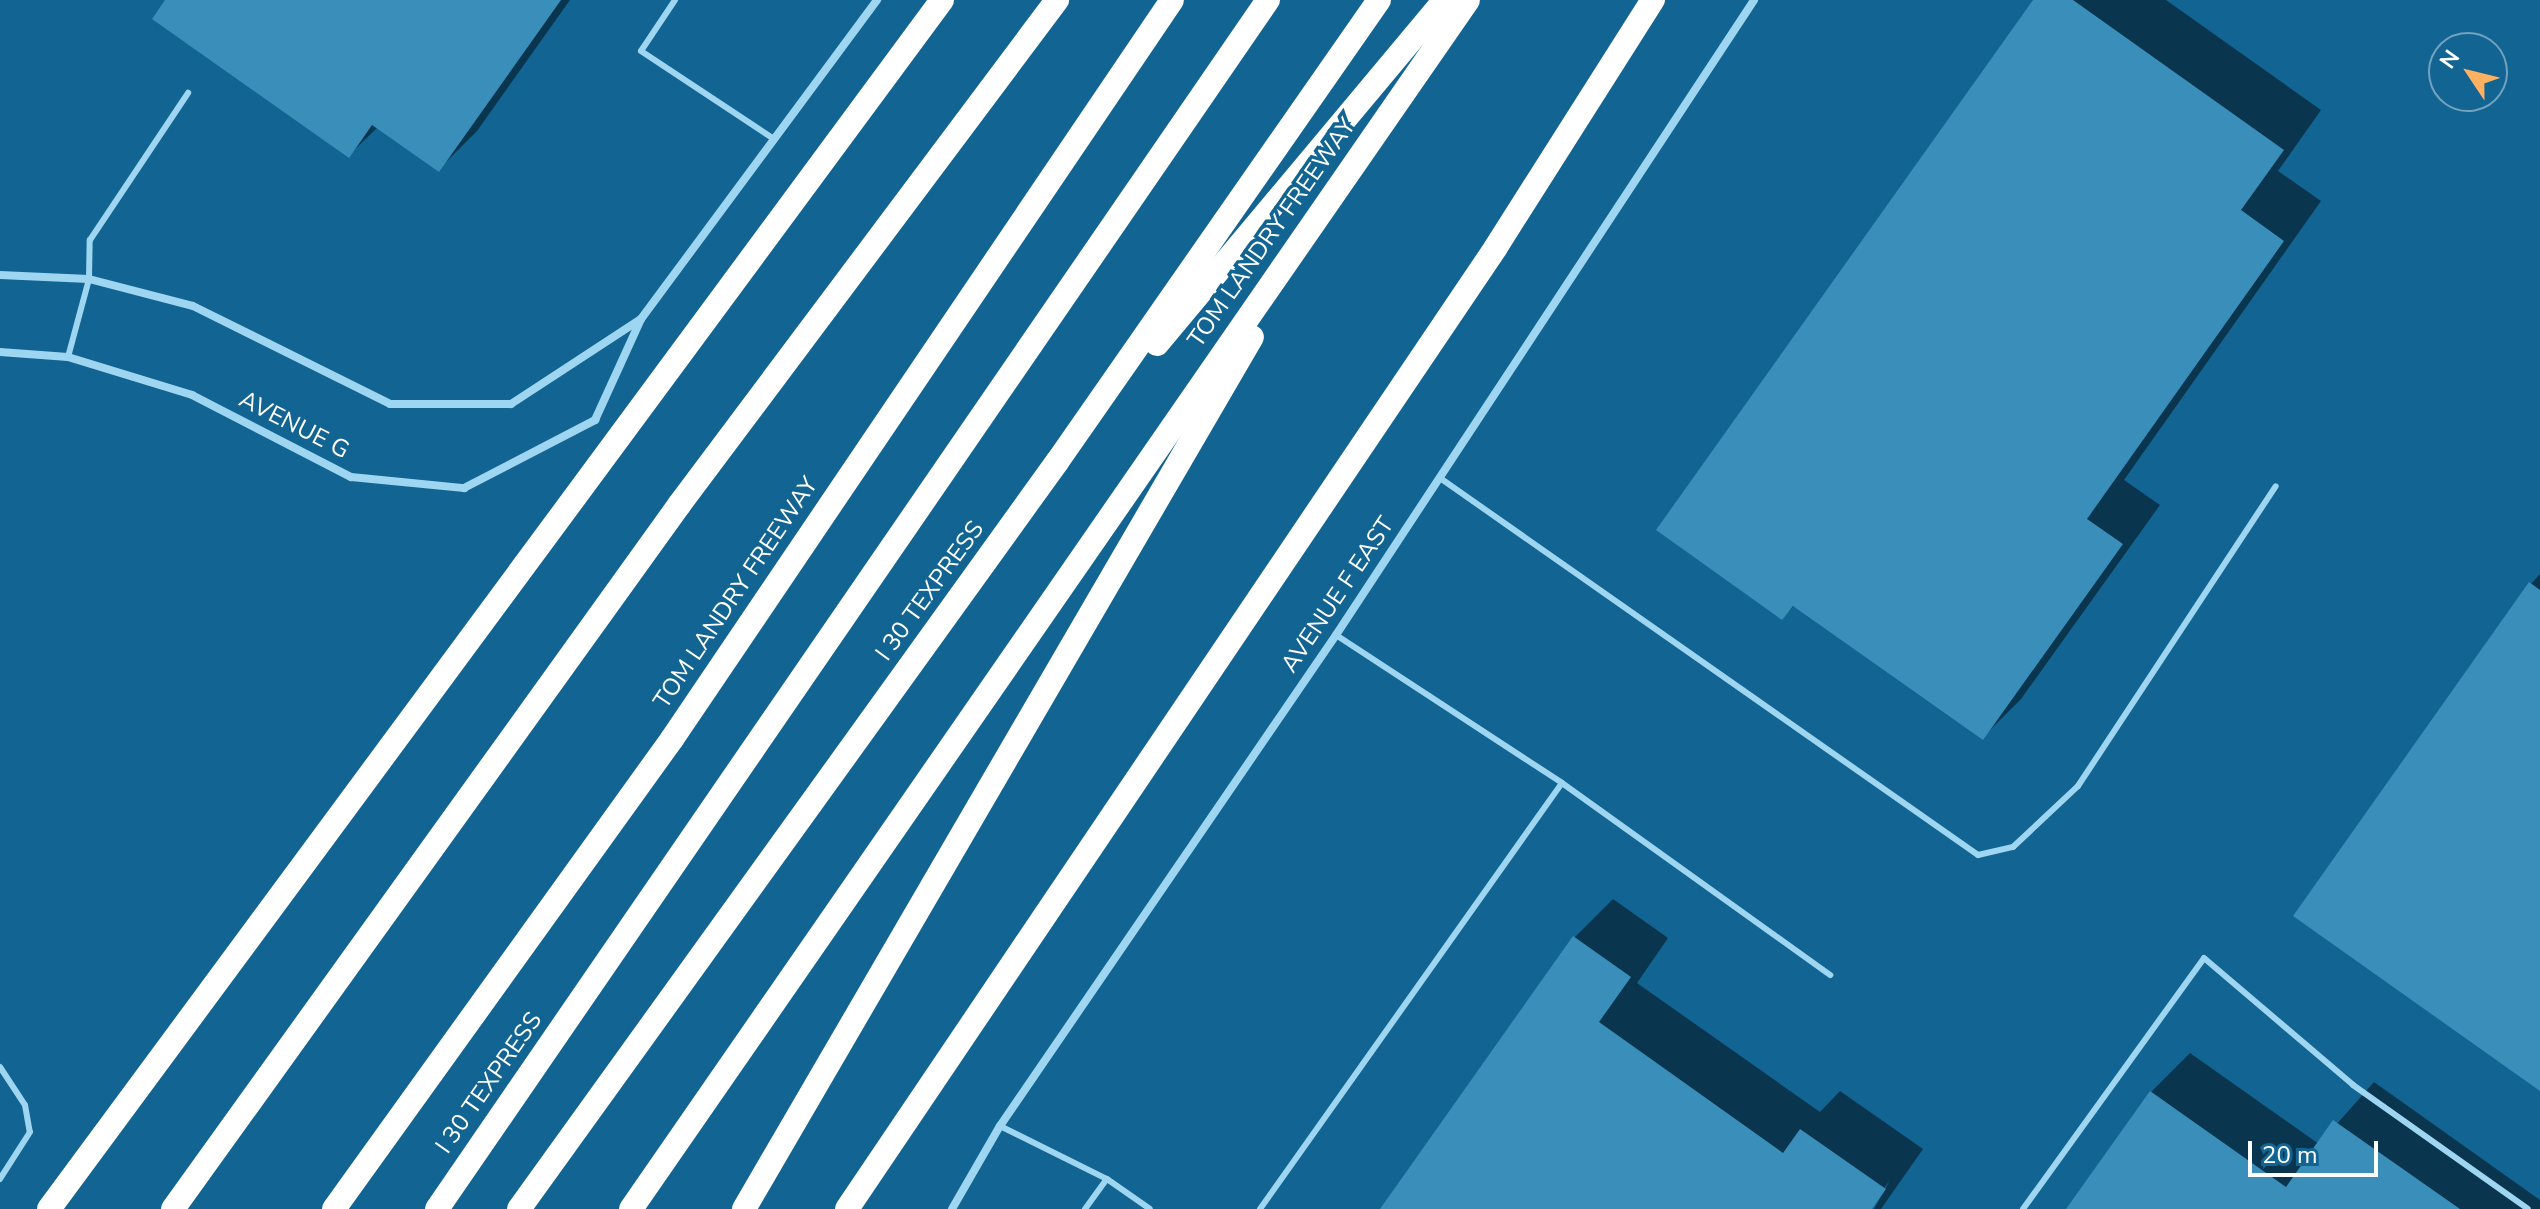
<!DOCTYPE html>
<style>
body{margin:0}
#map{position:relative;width:2540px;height:1209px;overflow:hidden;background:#126492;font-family:"Nunito Sans",sans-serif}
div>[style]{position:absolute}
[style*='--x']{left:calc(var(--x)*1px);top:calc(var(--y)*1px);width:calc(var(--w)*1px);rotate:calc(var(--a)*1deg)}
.shadow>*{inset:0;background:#0007}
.building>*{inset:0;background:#3a8eba}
.lane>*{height:6px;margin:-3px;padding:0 3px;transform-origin:3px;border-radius:3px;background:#9ed6f2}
.street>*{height:8px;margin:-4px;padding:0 4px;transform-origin:4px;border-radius:4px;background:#9ed6f2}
.highway>*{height:24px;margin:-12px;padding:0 12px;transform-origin:12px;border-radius:12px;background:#fff}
span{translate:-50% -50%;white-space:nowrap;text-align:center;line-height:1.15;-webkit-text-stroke:7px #126492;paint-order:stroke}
.street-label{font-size:24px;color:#fff}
.north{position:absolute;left:2428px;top:32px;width:80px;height:80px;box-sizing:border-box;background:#126492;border:2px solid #71a2be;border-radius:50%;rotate:305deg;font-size:22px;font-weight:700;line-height:32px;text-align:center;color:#fff}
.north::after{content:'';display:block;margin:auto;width:28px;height:36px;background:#ffb060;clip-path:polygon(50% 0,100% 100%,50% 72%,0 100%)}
.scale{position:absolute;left:2248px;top:1141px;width:130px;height:36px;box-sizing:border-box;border:4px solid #fff;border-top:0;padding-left:10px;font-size:24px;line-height:28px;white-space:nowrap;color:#fff;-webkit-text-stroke:6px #126492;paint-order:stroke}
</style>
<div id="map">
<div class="shadow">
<div style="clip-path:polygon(167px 0,570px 0,477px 131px,439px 169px,378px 127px,348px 156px)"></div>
<div style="clip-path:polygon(2035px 0,2166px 0,2321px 110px,2278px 171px,2321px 201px,2124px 480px,2160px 505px,2021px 699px,1982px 738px,1795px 605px,1782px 617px)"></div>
<div style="clip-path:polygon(2540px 574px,2540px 1088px,2531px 584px)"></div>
<div style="clip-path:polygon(1613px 899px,1668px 938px,1637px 983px,1820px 1112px,1840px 1091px,1923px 1149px,1881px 1209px,1874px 1209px,1890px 1180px,1869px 1209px,1383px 1209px,1574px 938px)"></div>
<div style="clip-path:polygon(2190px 1053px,2319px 1144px,2374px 1082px,2540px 1200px,2540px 1209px,2069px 1209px,2151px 1092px)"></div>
</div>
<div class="building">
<div style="clip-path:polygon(165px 0,561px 0,439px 172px,372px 125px,349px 158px,152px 19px)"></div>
<div style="clip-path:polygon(2033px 0,2073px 0,2284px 150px,2241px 210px,2284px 241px,2087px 519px,2123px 544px,1983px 740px,1793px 606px,1782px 620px,1656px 530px)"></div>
<div style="clip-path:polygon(2529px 582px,2540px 590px,2540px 1091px,2293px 916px)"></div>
<div style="clip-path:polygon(1573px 936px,1631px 977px,1599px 1022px,1783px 1153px,1800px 1129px,1886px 1189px,1872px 1209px,1380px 1209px)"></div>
<div style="clip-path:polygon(2150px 1091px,2286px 1187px,2333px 1120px,2460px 1209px,2066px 1209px)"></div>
</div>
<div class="lane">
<div style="--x:675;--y:0;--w:61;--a:123.7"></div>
<div style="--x:641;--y:51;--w:159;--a:33.5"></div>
<div style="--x:68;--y:357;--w:81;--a:-74.9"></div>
<div style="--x:89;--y:279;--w:39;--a:-89"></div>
<div style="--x:90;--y:240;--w:177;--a:-56.3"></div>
<div style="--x:1440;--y:478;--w:657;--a:35.02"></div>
<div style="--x:1978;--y:855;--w:36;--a:-13"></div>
<div style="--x:2013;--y:847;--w:89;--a:-43.2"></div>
<div style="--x:2078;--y:786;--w:359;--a:-56.6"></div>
<div style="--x:1336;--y:635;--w:270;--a:33.2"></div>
<div style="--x:1562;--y:783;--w:330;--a:35.6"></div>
<div style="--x:0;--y:1067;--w:45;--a:56.7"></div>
<div style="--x:25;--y:1105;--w:27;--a:80"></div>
<div style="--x:30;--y:1132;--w:56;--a:122.6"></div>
<div style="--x:1000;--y:1126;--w:119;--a:26.4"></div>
<div style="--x:1107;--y:1179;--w:52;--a:34.9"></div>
<div style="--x:1085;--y:1209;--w:37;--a:-54"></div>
<div style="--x:1260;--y:1209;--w:522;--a:-54.67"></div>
<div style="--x:2023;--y:1209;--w:309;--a:-54.2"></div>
<div style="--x:2204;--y:958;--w:196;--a:40.4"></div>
<div style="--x:2353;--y:1085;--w:214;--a:35.3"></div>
</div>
<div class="street">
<div style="--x:0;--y:275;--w:89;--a:2.6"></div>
<div style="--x:89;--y:279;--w:107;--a:14.6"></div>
<div style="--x:193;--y:306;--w:220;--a:26.4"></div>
<div style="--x:390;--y:404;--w:121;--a:0"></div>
<div style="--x:511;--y:404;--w:155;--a:-33.2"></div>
<div style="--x:0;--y:352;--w:68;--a:4.2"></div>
<div style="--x:68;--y:357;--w:130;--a:17"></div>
<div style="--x:192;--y:395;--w:179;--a:27.3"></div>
<div style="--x:351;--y:477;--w:114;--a:5.6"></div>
<div style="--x:464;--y:488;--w:148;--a:-27.4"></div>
<div style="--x:595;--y:420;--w:111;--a:-65.5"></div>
<div style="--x:641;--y:319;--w:397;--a:-53.5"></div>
<div style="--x:952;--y:1209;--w:96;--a:-60"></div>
<div style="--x:1000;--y:1126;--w:595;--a:-55.62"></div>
<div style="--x:1336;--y:635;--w:760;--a:-56.64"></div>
</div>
<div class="highway">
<div style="--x:1157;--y:344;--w:449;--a:-50.1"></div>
<div style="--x:49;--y:1209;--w:1503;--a:-53.55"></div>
<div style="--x:173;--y:1209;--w:867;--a:-54.29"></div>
<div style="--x:679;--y:505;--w:631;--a:-53.18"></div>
<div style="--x:334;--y:1209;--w:579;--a:-54.28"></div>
<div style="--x:672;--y:739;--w:892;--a:-55.92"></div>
<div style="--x:437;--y:1209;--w:1467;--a:-55.5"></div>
<div style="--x:519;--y:1209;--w:921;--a:-54.24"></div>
<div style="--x:1057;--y:462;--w:563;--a:-55.12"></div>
<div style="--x:631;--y:1209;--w:1470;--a:-55.3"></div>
<div style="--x:744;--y:1209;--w:1009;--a:-59.78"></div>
<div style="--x:847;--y:1209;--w:1160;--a:-55.99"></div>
<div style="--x:1496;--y:247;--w:293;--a:-57.6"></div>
</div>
<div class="street-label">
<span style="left:1272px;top:233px;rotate:-55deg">TOM LANDRY FREEWAY</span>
<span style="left:294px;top:425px;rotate:27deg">AVENUE G</span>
<span style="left:930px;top:591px;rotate:-54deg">I 30 TEXPRESS</span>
<span style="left:736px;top:593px;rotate:-56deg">TOM LANDRY FREEWAY</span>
<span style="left:1338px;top:595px;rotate:-56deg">AVENUE F EAST</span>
<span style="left:489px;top:1083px;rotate:-55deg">I 30 TEXPRESS</span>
</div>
<div class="north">N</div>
<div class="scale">20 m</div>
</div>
